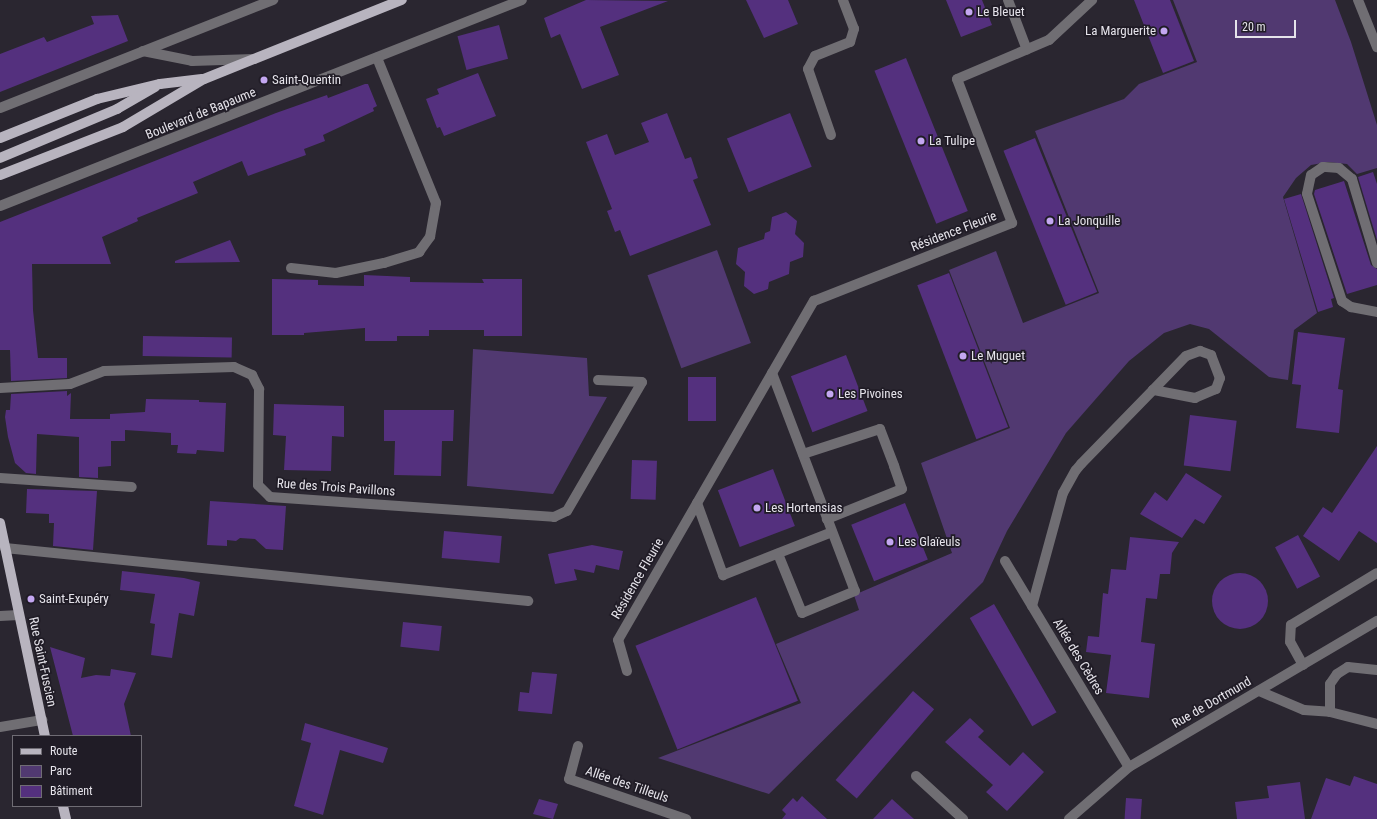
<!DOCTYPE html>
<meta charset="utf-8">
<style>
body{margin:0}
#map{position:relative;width:1377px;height:819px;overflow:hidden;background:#2a2630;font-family:"Roboto Condensed",sans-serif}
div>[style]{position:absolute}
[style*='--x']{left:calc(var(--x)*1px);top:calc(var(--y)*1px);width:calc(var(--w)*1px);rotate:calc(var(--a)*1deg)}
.green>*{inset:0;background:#513971;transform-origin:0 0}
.building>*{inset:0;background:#54307e;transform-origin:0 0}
.round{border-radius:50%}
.minor>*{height:10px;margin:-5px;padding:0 5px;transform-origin:5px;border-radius:5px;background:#706e73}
.major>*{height:10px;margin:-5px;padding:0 5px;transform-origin:5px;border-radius:5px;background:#b8b4bf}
.dots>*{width:11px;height:11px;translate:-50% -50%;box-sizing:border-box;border:2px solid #201c26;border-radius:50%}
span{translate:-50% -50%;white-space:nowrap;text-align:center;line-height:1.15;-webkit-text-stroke:3.5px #201c26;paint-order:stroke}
.poi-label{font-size:13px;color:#e5e3ea}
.left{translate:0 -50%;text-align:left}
.right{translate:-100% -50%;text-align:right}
.street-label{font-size:13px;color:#e5e3ea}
.legend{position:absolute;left:12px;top:735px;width:130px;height:72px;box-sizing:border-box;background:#201c26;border:1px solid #6f6c74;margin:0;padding:5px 7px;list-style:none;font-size:12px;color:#e5e3ea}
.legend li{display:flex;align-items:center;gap:8px;height:20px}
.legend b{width:20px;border:1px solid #6f6c74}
.scale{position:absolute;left:1235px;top:20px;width:61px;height:18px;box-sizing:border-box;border:2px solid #e5e3ea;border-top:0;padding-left:5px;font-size:12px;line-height:14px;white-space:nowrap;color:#e5e3ea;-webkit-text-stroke:3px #201c26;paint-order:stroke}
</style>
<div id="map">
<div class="green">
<div style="clip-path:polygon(1173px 0,1335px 0,1351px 42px,1377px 125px,1377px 168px,1357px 174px,1347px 164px,1328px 162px,1311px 165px,1296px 178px,1283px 197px,1317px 313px,1294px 330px,1288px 380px,1269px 377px,1209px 329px,1190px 324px,1164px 333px,1129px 361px,1066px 433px,1007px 531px,983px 582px,769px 794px,658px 758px,801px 703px,776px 644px,859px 610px,854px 595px,952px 553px,921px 463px,1010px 428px,949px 270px,996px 251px,1023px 323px,1099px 293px,1035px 131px,1124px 99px,1139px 84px,1197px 62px)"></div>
<div style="left:717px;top:250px;width:99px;height:74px;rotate:70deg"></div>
<div style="clip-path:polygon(473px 349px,587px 358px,589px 396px,607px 397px,553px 494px,467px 486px)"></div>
</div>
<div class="building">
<div style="clip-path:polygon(586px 0,668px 1px,600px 27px,619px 75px,582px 89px,560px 34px,551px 38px,544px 18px)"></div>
<div style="clip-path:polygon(746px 0,788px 0,798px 24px,764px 38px)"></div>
<div style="clip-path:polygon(946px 0,982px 0,992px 25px,961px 37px)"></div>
<div style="clip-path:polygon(1134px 0,1170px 0,1194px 61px,1163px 73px)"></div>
<div style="clip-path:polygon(118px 15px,128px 41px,0 92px,0 54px,44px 37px,47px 42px,94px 24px,91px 16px)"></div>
<div style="left:499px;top:25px;width:35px;height:43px;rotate:75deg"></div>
<div style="left:906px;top:58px;width:165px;height:34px;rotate:68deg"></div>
<div style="clip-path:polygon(478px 73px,496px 116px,444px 136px,440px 127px,437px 128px,426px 99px,439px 94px,437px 89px)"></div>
<div style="clip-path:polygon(365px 84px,368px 84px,377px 106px,373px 108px,374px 111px,323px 135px,325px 141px,304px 149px,306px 155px,248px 176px,242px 161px,193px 182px,198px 193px,137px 218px,138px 221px,102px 237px,111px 264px,32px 264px,33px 310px,38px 358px,67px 358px,67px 378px,11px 381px,10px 350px,0 350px,0 222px,276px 113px,327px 95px,328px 98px)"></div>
<div style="clip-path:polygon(667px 113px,685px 159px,691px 157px,698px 178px,693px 180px,711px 225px,630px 256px,620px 230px,615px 232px,607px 211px,612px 209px,586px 142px,607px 134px,615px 155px,649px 142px,641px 123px)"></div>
<div style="left:790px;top:113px;width:58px;height:68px;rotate:68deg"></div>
<div style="left:1035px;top:138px;width:166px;height:34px;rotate:68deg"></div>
<div style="clip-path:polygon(1373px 172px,1377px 184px,1377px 240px,1358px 177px)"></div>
<div style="clip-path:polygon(1344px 181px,1371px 265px,1377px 269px,1377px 285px,1347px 294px,1314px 194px,1315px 190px)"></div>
<div style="clip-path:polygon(1301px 194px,1334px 298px,1331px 299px,1333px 307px,1318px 312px,1284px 199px)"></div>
<div style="clip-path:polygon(786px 212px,797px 221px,795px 234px,804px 243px,803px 257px,790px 262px,789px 274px,769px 282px,768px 289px,754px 294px,744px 286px,745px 272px,736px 264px,738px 248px,764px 239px,765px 233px,770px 231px,772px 217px)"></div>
<div style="clip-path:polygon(230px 240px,240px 262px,175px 263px,175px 261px)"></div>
<div style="left:949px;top:273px;width:165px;height:34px;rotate:69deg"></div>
<div style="clip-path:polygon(364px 275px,410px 277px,410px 282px,484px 283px,482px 279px,522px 279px,522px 336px,484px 336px,484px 330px,429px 330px,429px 336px,397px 336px,397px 341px,365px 341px,365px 328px,304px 333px,304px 335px,272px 335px,272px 279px,318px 280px,318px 285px,364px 286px)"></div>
<div style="clip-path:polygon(1298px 332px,1345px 338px,1338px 389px,1343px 390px,1339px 433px,1296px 428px,1301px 385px,1292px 384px)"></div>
<div style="left:143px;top:336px;width:89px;height:20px;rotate:1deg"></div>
<div style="left:846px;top:355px;width:60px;height:59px;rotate:69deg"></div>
<div style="left:688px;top:377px;width:28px;height:44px"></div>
<div style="clip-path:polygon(67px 391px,67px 396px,71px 393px,70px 419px,110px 419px,110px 414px,145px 412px,146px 399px,199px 400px,199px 402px,226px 403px,224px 452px,197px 450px,196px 454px,177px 453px,178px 445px,171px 445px,171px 433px,125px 430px,125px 441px,111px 441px,111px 466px,98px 467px,98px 478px,79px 477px,79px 437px,37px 434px,36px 474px,26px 473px,15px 463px,8px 437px,5px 417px,6px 410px,10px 410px,11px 394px)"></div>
<div style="clip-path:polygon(274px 404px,344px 406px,344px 437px,332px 436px,331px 471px,284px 470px,286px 436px,273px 435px)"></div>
<div style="clip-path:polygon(384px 410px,454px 410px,453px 441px,442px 441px,441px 476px,394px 475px,395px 441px,384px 441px)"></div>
<div style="left:1190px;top:415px;width:47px;height:51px;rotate:7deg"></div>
<div style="clip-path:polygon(1377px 446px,1377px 543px,1359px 531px,1339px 561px,1303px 536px,1323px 507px,1332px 513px)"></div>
<div style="left:632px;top:460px;width:25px;height:39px;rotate:2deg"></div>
<div style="left:773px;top:469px;width:61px;height:59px;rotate:69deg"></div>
<div style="clip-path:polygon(1186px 473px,1222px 496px,1204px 524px,1195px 519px,1182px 538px,1140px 514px,1155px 492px,1167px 501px)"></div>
<div style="clip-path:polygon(27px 489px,97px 491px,93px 550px,53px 546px,54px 523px,49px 523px,49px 514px,26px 513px)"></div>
<div style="clip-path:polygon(210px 501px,286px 506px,283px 550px,266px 549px,255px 539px,240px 538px,236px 541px,227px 540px,227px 546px,207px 545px)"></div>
<div style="left:905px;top:503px;width:61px;height:58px;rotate:68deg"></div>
<div style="left:444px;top:531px;width:58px;height:27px;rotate:5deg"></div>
<div style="left:1298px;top:535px;width:47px;height:26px;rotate:62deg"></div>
<div style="clip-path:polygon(1130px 537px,1179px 542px,1172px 553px,1170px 574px,1160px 574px,1157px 599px,1146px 598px,1141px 642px,1155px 644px,1149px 698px,1106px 693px,1111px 655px,1086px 652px,1088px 636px,1099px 637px,1103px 593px,1108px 594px,1111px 569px,1126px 570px)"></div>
<div style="clip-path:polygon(592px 545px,623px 551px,619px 570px,596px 565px,594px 573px,574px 569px,577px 580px,555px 584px,548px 554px)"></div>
<div style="clip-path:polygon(122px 571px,184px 578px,200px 582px,194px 616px,179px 613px,172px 658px,151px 655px,155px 624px,150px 623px,155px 594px,120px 590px)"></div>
<div class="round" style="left:1212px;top:573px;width:56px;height:56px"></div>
<div style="left:756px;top:597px;width:112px;height:130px;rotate:68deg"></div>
<div style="left:994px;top:604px;width:125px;height:28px;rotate:60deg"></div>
<div style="left:403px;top:622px;width:39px;height:25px;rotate:6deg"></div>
<div style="clip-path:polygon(50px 647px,85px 658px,81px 678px,96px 675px,110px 676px,111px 669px,136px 673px,124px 704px,131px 736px,73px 736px)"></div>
<div style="clip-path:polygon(532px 672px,557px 674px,552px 714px,518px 711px,520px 692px,529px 693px)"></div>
<div style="left:913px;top:691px;width:28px;height:118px;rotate:41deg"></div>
<div style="clip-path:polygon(970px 718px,984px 731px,978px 737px,1010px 766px,1023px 752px,1044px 772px,1007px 811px,986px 792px,993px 785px,945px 742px)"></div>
<div style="clip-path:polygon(305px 723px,388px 748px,383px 763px,340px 750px,323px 815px,294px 806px,311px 743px,301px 740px)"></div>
<div style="clip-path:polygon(1354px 776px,1377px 784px,1377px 819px,1311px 819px,1326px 778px,1350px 786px)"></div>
<div style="clip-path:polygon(1300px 782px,1305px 819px,1237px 819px,1235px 802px,1269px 798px,1267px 786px)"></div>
<div style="clip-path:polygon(802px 796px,827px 819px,782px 819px,786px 814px,782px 810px,793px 798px,797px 802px)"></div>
<div style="left:1126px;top:798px;width:16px;height:21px;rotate:4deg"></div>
<div style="clip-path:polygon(539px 799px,558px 804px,553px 819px,533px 814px)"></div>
<div style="clip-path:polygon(892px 799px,914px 819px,873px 819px)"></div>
</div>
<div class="minor">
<div style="--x:1008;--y:0;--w:53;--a:69.2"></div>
<div style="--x:1358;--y:0;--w:51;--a:68"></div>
<div style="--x:143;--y:51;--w:50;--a:11.5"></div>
<div style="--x:192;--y:61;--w:62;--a:-1.8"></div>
<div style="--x:0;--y:108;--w:294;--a:-21.6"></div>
<div style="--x:831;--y:135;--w:70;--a:-109.2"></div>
<div style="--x:808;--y:69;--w:15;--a:-62"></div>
<div style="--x:815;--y:56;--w:38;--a:-22"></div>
<div style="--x:850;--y:42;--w:14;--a:-73"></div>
<div style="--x:854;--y:29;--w:31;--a:-111"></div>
<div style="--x:0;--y:206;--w:561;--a:-21.54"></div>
<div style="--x:1377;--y:263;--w:88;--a:-106.6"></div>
<div style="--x:1352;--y:179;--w:17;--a:-140"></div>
<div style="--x:1339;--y:168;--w:16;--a:-176"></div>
<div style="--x:1323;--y:167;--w:14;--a:146"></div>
<div style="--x:1311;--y:175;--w:19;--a:102"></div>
<div style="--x:1307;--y:194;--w:113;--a:71.9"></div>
<div style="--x:1342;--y:301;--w:11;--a:34"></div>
<div style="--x:1351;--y:307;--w:26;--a:11"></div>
<div style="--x:291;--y:268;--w:45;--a:6.3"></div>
<div style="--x:336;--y:273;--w:49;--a:-11.8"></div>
<div style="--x:384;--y:263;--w:37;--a:-17"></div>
<div style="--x:419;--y:252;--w:19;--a:-54"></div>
<div style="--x:430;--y:237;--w:35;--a:-80"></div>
<div style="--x:436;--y:203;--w:157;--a:-112.1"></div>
<div style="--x:772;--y:373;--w:233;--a:69.2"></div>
<div style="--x:855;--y:591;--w:57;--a:157.5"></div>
<div style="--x:802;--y:613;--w:64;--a:-112.1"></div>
<div style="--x:0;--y:388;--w:70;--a:-3.3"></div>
<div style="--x:70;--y:384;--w:36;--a:-21"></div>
<div style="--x:104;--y:371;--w:130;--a:-1.8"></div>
<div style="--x:234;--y:367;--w:20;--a:24"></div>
<div style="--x:252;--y:375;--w:16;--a:63"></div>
<div style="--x:259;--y:389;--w:96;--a:90.6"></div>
<div style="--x:258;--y:485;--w:17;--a:45"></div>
<div style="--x:270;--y:497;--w:285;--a:4"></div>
<div style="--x:554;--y:517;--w:14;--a:-25"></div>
<div style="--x:567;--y:511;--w:149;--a:-59.8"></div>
<div style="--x:642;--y:382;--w:44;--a:-177.4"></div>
<div style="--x:803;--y:454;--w:81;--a:-18"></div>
<div style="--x:880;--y:429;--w:40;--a:69"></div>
<div style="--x:894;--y:466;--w:24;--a:71"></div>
<div style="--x:902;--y:489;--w:81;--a:158.2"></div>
<div style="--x:0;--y:478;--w:132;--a:3.9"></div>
<div style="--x:697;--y:503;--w:77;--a:70.1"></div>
<div style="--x:723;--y:575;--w:117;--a:-21.5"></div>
<div style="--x:5;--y:548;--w:526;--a:5.79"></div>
<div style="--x:1005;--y:561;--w:240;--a:59"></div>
<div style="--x:1032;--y:606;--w:117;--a:-74.7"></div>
<div style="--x:1063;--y:493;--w:26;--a:-61"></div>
<div style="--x:1076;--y:470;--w:8;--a:-50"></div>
<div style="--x:1081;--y:464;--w:103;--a:-45.8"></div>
<div style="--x:1153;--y:390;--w:47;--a:-45.9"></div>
<div style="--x:1186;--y:356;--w:15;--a:-20"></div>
<div style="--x:1200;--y:351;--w:12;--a:20"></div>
<div style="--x:1211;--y:355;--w:25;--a:69"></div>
<div style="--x:1220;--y:378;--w:12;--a:110"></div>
<div style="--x:1216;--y:389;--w:23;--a:157"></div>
<div style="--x:1195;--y:398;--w:43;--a:-169.2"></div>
<div style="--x:0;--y:616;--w:19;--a:-3"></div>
<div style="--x:1303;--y:665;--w:26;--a:-119"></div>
<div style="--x:1290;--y:642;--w:17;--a:-87"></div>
<div style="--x:1291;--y:625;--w:100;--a:-31.2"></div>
<div style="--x:627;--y:671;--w:32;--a:-106"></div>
<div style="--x:618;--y:640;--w:392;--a:-60"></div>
<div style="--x:814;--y:301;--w:213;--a:-21.5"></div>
<div style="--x:1012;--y:223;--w:154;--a:-110.9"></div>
<div style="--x:957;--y:79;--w:100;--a:-23"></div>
<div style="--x:1049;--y:40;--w:59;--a:-42.9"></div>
<div style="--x:1259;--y:691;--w:49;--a:22.9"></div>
<div style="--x:1304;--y:710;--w:26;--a:4"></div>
<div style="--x:1330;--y:712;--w:49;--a:14.3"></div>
<div style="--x:1330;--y:712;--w:28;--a:-90"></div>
<div style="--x:1330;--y:684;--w:12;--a:-55"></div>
<div style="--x:1337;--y:674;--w:13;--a:-32"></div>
<div style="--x:1348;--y:667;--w:29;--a:6"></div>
<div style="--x:0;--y:727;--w:43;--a:-9.5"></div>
<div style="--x:578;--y:746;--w:34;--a:105"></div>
<div style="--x:569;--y:779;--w:124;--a:18.9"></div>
<div style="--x:916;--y:776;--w:64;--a:42.5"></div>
<div style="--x:1069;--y:819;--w:79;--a:-40.9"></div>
<div style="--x:1129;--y:767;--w:288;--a:-30.5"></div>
</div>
<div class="major">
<div style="--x:0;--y:138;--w:105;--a:-21.9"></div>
<div style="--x:97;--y:99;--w:65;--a:-13.4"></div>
<div style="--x:160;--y:84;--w:42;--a:-6.8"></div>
<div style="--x:0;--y:158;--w:127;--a:-22.7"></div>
<div style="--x:117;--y:109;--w:44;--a:-30.1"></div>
<div style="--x:0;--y:175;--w:132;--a:-21.3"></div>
<div style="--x:123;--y:127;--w:94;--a:-30.7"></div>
<div style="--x:204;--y:79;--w:213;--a:-21.8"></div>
<div style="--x:0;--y:523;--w:218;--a:78.1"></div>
<div style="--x:63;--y:806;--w:13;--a:77"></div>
</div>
<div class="dots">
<div style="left:969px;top:12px;background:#c4a7f1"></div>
<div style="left:1164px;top:31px;background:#c4a7f1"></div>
<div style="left:264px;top:80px;background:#c4a7f1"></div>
<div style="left:921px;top:141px;background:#c4a7f1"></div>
<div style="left:1050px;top:221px;background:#c4a7f1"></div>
<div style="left:963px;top:356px;background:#c4a7f1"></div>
<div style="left:830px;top:394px;background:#c4a7f1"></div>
<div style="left:757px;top:508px;background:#c4a7f1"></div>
<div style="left:890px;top:542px;background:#c4a7f1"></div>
<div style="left:31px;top:599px;background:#c4a7f1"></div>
</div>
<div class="poi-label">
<span class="left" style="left:977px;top:12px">Le Bleuet</span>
<span class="right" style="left:1156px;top:31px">La Marguerite</span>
<span class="left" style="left:272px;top:80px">Saint-Quentin</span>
<span class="left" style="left:929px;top:141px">La Tulipe</span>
<span class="left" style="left:1058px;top:221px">La Jonquille</span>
<span class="left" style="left:971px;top:356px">Le Muguet</span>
<span class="left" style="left:838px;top:394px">Les Pivoines</span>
<span class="left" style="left:765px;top:508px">Les Hortensias</span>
<span class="left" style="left:898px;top:542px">Les Glaïeuls</span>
<span class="left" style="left:39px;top:599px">Saint-Exupéry</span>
</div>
<div class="street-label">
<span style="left:201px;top:114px;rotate:-22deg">Boulevard de Bapaume</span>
<span style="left:954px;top:232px;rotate:-21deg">Résidence Fleurie</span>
<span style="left:336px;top:488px;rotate:4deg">Rue des Trois Pavillons</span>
<span style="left:638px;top:579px;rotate:-60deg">Résidence Fleurie</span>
<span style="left:1078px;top:657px;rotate:59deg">Allée des Cèdres</span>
<span style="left:42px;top:662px;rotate:78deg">Rue Saint-Fuscien</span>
<span style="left:1212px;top:703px;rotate:-30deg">Rue de Dortmund</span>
<span style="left:627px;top:785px;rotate:19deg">Allée des Tilleuls</span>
</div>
<ul class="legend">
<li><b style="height:5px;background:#b8b4bf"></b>Route</li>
<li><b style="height:11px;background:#513971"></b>Parc</li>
<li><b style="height:11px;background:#54307e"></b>Bâtiment</li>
</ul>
<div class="scale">20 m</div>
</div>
